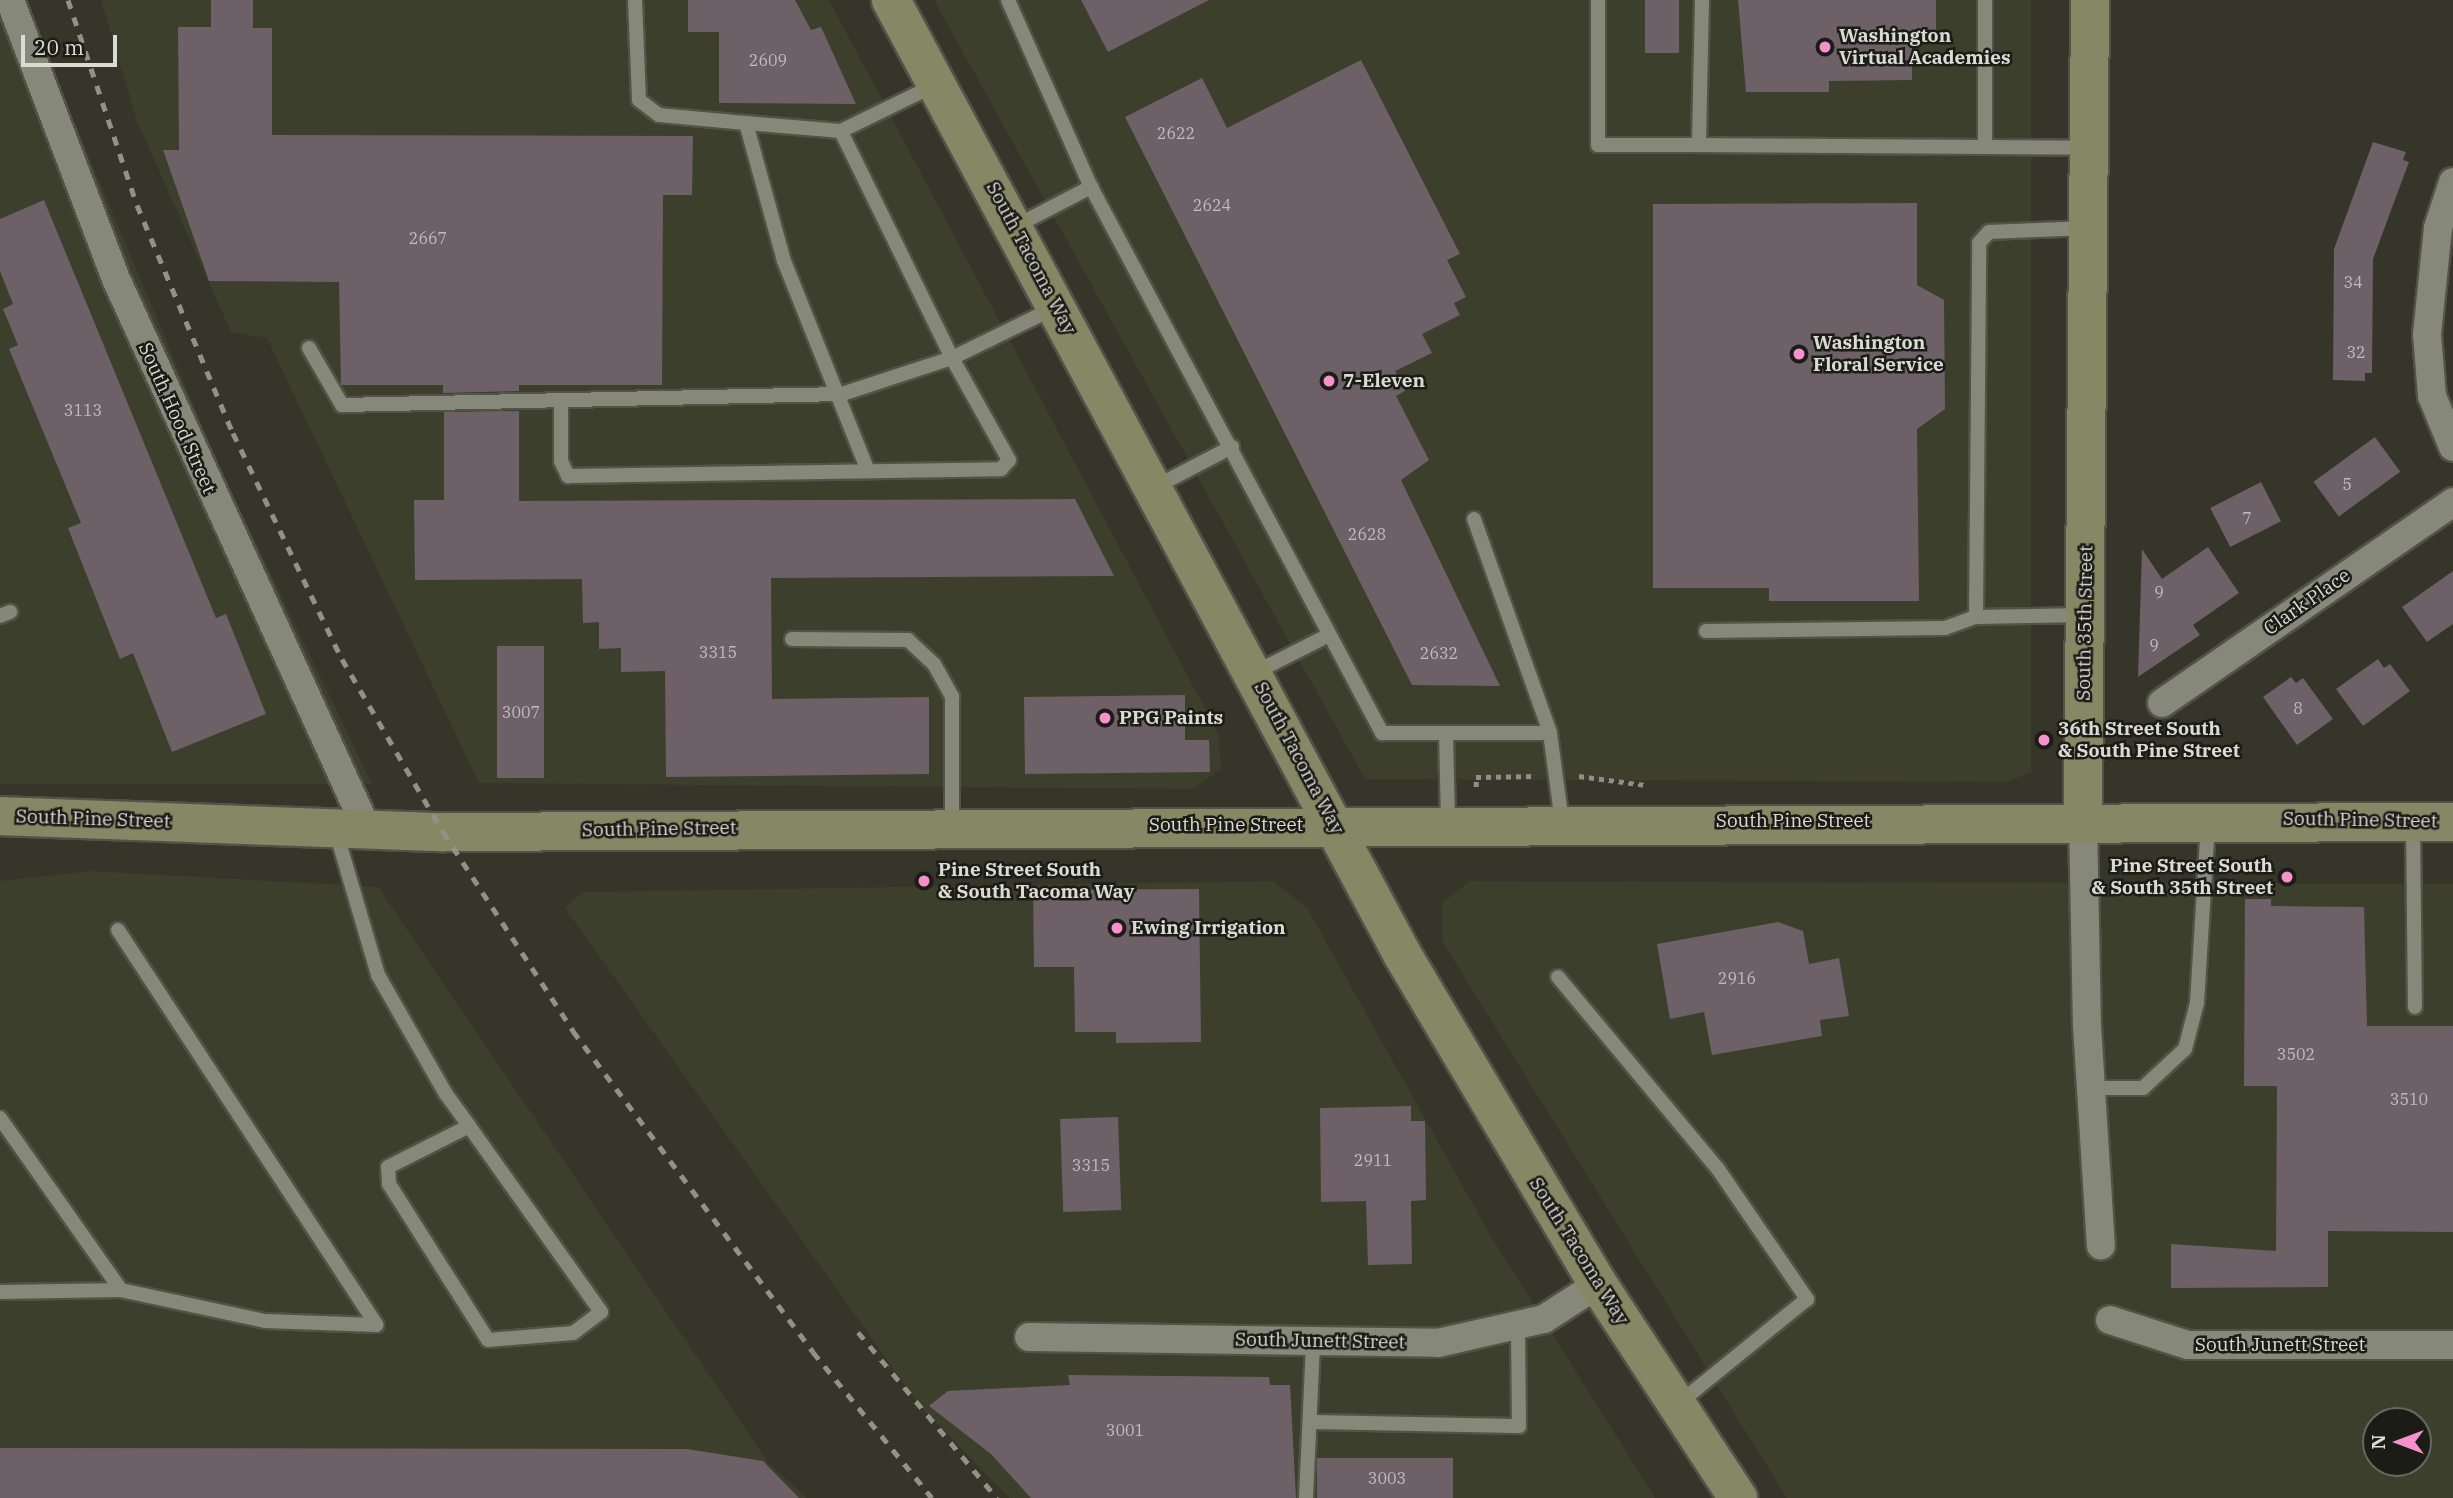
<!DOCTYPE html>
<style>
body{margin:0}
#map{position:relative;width:2453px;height:1498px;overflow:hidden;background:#35352a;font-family:"IBM Plex Serif",serif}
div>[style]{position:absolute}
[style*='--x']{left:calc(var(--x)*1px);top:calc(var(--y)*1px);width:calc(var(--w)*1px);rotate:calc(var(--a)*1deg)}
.built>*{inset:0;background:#3d3f2d}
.building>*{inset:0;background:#6d6067;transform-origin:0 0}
.path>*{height:4.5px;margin-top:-2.25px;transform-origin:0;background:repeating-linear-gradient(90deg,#8f8f86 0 5px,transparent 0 10px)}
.roads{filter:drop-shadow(2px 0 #515248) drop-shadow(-2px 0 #515248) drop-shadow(0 2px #515248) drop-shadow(0 -2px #515248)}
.lane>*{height:14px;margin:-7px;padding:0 7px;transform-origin:7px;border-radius:7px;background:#86887a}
.street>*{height:28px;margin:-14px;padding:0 14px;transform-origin:14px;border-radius:14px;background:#86887a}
.secondary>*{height:38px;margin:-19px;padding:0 19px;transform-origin:19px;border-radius:19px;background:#858864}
.rail>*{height:5px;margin-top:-2.5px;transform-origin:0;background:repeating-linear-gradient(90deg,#929289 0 9px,transparent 0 18px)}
.dots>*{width:19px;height:19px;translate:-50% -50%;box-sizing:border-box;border:4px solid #1c1c17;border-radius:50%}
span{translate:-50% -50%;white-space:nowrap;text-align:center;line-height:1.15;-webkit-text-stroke:5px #1c1c17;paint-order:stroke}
.number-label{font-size:16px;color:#bfbcb9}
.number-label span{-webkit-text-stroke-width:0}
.poi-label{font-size:19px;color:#dadbd4;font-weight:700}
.left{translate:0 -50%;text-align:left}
.right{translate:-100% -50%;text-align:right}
.street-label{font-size:19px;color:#dadbd4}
.north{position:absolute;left:2362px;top:1407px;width:70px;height:70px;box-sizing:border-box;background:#1c1c17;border:2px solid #686863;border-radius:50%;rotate:270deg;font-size:19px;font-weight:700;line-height:28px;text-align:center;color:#dadbd4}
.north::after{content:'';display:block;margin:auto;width:24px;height:32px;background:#f890cb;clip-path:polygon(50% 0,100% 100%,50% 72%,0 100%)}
.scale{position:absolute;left:21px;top:35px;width:96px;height:32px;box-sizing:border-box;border:4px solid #dadbd4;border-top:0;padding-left:9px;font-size:21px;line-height:24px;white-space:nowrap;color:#dadbd4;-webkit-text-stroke:5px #1c1c17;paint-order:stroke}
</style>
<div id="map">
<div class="built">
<div style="clip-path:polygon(0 0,23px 0,220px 468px,372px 784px,0 784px)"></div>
<div style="clip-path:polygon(101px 0,829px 0,1218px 733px,1221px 769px,1193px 789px,479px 783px,267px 338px,231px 332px,137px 121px)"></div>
<div style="clip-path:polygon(934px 0,2031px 0,2031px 772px,2007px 782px,1365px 779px)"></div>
<div style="clip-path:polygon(91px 871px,378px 887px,768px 1462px,806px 1498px,0 1498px,0 881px)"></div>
<div style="clip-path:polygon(1273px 881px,1307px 908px,1489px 1233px,1655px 1498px,1009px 1498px,920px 1406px,565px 908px,583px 892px)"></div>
<div style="clip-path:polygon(evenodd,1470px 881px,2453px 884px,2453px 1498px,1787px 1498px,1442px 941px,1442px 903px,1470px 881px,2376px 1421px,2418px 1421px,2418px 1463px,2376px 1463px,2376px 1421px)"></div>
</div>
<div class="building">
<div style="clip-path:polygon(211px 0,253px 0,253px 28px,272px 28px,272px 135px,693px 136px,692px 195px,663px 195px,662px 385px,519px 385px,519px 391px,443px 393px,443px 385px,341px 385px,339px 282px,209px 281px,163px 150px,179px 150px,178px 27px,211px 27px)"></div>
<div style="clip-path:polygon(688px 0,795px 0,811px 30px,821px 27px,856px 104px,719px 103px,719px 32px,688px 32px)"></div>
<div style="clip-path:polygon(1081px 0,1209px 0,1108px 52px)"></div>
<div style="left:1645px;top:0;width:34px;height:53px"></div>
<div style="clip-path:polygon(1738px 0,1936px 0,1936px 42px,1912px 42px,1912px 80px,1829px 81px,1829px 92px,1746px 92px)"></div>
<div style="clip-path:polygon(1361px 60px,1460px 254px,1447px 260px,1466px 297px,1454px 303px,1460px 315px,1422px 334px,1432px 353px,1395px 371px,1405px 391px,1396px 396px,1429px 460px,1401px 480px,1500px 686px,1412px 685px,1125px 117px,1202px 78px,1227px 128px)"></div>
<div style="clip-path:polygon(2373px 142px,2406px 152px,2403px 160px,2409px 162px,2373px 259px,2372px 373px,2365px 373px,2365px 381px,2333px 380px,2334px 249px)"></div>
<div style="clip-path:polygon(44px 200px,216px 618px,226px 614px,266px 714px,172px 752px,133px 653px,120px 659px,68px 528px,81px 523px,9px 349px,18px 345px,3px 309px,13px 304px,0 271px,0 219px)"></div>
<div style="clip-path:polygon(1917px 203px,1917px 285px,1944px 300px,1945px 409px,1917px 429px,1919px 601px,1769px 601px,1769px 588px,1653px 588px,1653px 204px)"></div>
<div style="clip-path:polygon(519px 411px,519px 501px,1075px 499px,1114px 576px,771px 578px,772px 699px,929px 697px,929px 774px,666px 777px,665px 671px,621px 672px,621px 648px,599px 649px,599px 622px,583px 623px,582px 579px,415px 580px,414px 500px,444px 500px,444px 412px)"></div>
<div style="left:2375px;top:437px;width:43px;height:76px;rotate:54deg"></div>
<div style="left:2261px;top:482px;width:44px;height:57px;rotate:63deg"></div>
<div style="clip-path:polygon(2208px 547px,2239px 593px,2193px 625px,2200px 635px,2138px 677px,2142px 549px,2162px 579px)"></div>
<div style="clip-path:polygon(2453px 571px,2453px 624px,2427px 642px,2402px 607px)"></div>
<div style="left:497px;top:646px;width:47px;height:132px"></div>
<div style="clip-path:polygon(2378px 659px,2384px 668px,2390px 664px,2410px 691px,2363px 726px,2336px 689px)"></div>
<div style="clip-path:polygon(2291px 677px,2296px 683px,2303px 678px,2333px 719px,2297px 745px,2263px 697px)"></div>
<div style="clip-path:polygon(1185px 695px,1185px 740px,1209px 740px,1210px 772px,1025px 774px,1024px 697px)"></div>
<div style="clip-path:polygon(1199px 889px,1201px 1042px,1116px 1043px,1116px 1032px,1075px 1032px,1074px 967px,1034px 967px,1033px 890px)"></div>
<div style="clip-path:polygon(2245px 899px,2271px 899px,2271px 906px,2364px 907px,2367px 1026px,2453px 1026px,2453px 1232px,2328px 1231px,2328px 1287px,2171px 1288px,2171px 1244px,2276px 1251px,2277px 1086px,2244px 1086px)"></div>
<div style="clip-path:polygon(1778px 922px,1803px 931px,1809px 964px,1839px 958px,1849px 1016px,1820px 1020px,1822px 1036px,1712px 1055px,1704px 1012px,1670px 1019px,1657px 944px)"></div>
<div style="clip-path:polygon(1411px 1106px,1411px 1121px,1425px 1121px,1426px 1200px,1411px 1201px,1412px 1264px,1368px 1265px,1366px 1201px,1321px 1202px,1320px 1108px)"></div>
<div style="left:1118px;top:1117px;width:93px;height:58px;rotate:88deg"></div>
<div style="clip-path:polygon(1068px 1375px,1269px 1377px,1270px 1385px,1290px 1385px,1296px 1498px,1031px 1498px,991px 1454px,929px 1406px,948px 1391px,1070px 1385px)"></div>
<div style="clip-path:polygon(0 1448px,687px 1449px,763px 1461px,799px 1498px,0 1498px)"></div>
<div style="left:1317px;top:1458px;width:136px;height:40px"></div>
</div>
<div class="path">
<div style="--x:1579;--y:776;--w:68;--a:7.7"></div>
<div style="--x:1476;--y:787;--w:10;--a:-90"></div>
<div style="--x:1476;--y:777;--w:59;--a:-1"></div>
</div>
<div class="roads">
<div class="lane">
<div style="--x:635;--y:0;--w:100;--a:87.7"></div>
<div style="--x:639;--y:100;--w:25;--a:37"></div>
<div style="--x:659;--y:115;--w:87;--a:5.3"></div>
<div style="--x:1008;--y:0;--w:205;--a:66.1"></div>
<div style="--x:1091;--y:187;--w:619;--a:61.94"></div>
<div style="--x:1382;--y:733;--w:168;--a:0"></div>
<div style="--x:1598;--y:0;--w:145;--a:90"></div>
<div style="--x:1598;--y:145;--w:101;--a:0"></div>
<div style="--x:1702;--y:0;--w:145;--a:91.2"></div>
<div style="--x:1699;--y:145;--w:388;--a:0.4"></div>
<div style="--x:1985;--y:0;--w:147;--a:90"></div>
<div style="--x:1016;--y:226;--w:85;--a:-27.5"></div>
<div style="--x:309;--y:348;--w:66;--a:59.9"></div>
<div style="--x:342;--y:405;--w:500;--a:-1.26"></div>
<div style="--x:842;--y:394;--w:116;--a:-18.1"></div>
<div style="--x:952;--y:358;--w:114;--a:-26.1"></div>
<div style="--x:561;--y:401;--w:60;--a:90"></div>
<div style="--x:561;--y:461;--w:17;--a:65"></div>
<div style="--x:568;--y:476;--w:433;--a:-0.9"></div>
<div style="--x:1001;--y:469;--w:12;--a:-48"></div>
<div style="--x:1009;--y:460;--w:117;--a:-119.2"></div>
<div style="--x:952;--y:358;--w:253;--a:-116.1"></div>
<div style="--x:868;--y:471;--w:226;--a:-111.8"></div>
<div style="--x:784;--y:261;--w:143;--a:-105.4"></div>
<div style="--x:746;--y:123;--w:95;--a:4.8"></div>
<div style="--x:841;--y:131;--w:105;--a:-26.1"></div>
<div style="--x:1155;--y:487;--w:87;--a:-27.5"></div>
<div style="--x:1474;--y:519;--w:227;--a:70.4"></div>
<div style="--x:1550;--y:733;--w:90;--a:82.3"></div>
<div style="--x:0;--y:616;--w:11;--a:-22"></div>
<div style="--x:1976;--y:617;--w:374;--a:-89.5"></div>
<div style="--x:1979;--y:243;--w:15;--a:-48"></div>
<div style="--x:1989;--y:232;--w:98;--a:-2.3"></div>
<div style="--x:1706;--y:631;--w:239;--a:-0.7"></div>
<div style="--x:1945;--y:628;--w:33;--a:-20"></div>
<div style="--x:1976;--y:617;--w:108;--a:-1.1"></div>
<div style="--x:792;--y:639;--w:116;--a:0.5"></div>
<div style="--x:908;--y:640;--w:35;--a:43"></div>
<div style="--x:934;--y:664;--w:38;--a:61"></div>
<div style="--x:952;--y:697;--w:130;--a:90"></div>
<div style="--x:1254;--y:673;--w:84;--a:-26.9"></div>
<div style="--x:1446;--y:733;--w:90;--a:88.7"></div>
<div style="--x:2413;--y:824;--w:183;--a:89.4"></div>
<div style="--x:336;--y:832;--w:149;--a:73.6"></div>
<div style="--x:378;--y:975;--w:137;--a:60.3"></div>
<div style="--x:446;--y:1094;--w:39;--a:54"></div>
<div style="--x:469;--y:1126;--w:228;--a:54.6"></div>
<div style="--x:601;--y:1312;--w:35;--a:143"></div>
<div style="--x:573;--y:1333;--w:85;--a:175.3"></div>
<div style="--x:488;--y:1340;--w:185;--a:-122.4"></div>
<div style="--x:389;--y:1184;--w:17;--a:-93"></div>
<div style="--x:388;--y:1167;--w:91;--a:-26.8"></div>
<div style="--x:118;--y:930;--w:472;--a:56.8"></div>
<div style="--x:376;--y:1325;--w:111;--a:-177.9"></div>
<div style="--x:265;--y:1321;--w:147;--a:-167.9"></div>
<div style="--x:1558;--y:977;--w:250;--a:50.2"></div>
<div style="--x:1718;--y:1169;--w:158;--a:55.6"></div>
<div style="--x:1807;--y:1299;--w:165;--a:140.9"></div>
<div style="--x:2089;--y:1088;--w:54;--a:0"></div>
<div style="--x:2143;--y:1088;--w:57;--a:-42.9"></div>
<div style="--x:2185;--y:1049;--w:48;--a:-75.4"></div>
<div style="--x:2197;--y:1003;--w:179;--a:-86.5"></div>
<div style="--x:0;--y:1118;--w:210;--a:54.9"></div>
<div style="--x:121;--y:1290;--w:121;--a:179.1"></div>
<div style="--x:1310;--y:1422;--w:209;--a:1.1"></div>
<div style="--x:1519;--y:1426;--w:98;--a:-90.6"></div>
<div style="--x:1306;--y:1498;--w:157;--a:-87.4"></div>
</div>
<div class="street">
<div style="--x:10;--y:0;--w:298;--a:69.2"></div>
<div style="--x:116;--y:279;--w:602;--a:65.48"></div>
<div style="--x:2453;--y:182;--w:48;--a:108.1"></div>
<div style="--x:2438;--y:228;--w:107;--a:95.9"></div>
<div style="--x:2427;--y:334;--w:62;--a:85.4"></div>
<div style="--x:2432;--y:396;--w:55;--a:67.6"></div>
<div style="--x:2162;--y:703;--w:354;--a:-34.6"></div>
<div style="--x:2083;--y:820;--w:205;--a:88.9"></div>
<div style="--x:2087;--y:1025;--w:221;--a:86.4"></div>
<div style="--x:2110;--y:1320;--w:82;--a:17.8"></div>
<div style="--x:2188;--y:1345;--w:265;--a:0"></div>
<div style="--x:1029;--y:1337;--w:409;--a:0.8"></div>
<div style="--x:1438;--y:1343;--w:109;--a:-12.8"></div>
<div style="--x:1544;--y:1319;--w:64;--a:-32.9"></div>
</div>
<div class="secondary">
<div style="--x:891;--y:0;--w:1082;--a:61.82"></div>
<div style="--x:1402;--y:954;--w:384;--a:59.3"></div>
<div style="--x:1598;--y:1284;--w:256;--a:56.8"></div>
<div style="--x:0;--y:816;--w:443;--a:2.1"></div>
<div style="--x:443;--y:832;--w:2010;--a:-0.29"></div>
<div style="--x:2083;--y:820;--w:820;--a:-89.51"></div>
</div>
</div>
<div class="rail">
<div style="--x:68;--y:0;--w:216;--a:71.4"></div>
<div style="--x:137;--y:205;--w:247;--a:67.2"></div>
<div style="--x:233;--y:433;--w:251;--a:64.3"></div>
<div style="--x:342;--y:659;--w:200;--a:59.7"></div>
<div style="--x:443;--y:832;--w:238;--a:56.8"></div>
<div style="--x:573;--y:1031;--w:401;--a:53.2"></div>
<div style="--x:813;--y:1352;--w:188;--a:50.8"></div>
<div style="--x:858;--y:1332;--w:217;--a:50.1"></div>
</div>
<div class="dots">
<div style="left:1825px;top:47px;background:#f890cb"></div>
<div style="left:1799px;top:354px;background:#f890cb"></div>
<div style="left:1329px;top:381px;background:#f890cb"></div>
<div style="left:1105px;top:718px;background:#f890cb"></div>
<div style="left:2044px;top:740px;background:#f890cb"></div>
<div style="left:2287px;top:877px;background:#f890cb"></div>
<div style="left:924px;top:881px;background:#f890cb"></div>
<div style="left:1117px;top:928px;background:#f890cb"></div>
</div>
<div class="number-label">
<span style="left:768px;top:60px">2609</span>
<span style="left:1176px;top:133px">2622</span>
<span style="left:1212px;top:205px">2624</span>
<span style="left:428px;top:238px">2667</span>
<span style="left:2353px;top:282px">34</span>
<span style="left:2356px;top:352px">32</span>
<span style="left:83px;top:410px">3113</span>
<span style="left:2347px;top:484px">5</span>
<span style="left:2247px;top:518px">7</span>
<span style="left:1367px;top:534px">2628</span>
<span style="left:2159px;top:592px">9</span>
<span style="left:2154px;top:645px">9</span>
<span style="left:718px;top:652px">3315</span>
<span style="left:1439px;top:653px">2632</span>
<span style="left:2298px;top:708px">8</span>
<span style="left:521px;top:712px">3007</span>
<span style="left:1737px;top:978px">2916</span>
<span style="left:2296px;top:1054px">3502</span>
<span style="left:2409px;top:1099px">3510</span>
<span style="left:1373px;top:1160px">2911</span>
<span style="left:1091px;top:1165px">3315</span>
<span style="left:1125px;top:1430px">3001</span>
<span style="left:1387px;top:1478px">3003</span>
</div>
<div class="poi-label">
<span class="left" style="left:1839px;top:47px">Washington<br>Virtual Academies</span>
<span class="left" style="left:1813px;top:354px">Washington<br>Floral Service</span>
<span class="left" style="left:1343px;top:381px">7-Eleven</span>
<span class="left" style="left:1119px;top:718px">PPG Paints</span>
<span class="left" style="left:2058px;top:740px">36th Street South<br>&amp; South Pine Street</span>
<span class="right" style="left:2273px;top:877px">Pine Street South<br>&amp; South 35th Street</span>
<span class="left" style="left:938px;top:881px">Pine Street South<br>&amp; South Tacoma Way</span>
<span class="left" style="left:1131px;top:928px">Ewing Irrigation</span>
</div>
<div class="street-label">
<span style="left:1031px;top:258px;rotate:62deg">South Tacoma Way</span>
<span style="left:177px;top:418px;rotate:66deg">South Hood Street</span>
<span style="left:2307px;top:602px;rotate:-35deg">Clark Place</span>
<span style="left:2085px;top:623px;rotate:-89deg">South 35th Street</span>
<span style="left:1299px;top:758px;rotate:62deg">South Tacoma Way</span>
<span style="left:93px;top:819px;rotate:2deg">South Pine Street</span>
<span style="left:2360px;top:820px;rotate:1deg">South Pine Street</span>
<span style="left:1793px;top:821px">South Pine Street</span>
<span style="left:1226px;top:825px">South Pine Street</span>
<span style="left:659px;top:829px;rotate:-1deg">South Pine Street</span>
<span style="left:1579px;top:1251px;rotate:58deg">South Tacoma Way</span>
<span style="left:1320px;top:1341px;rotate:1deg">South Junett Street</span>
<span style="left:2280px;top:1345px">South Junett Street</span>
</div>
<div class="north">N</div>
<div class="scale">20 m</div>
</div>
